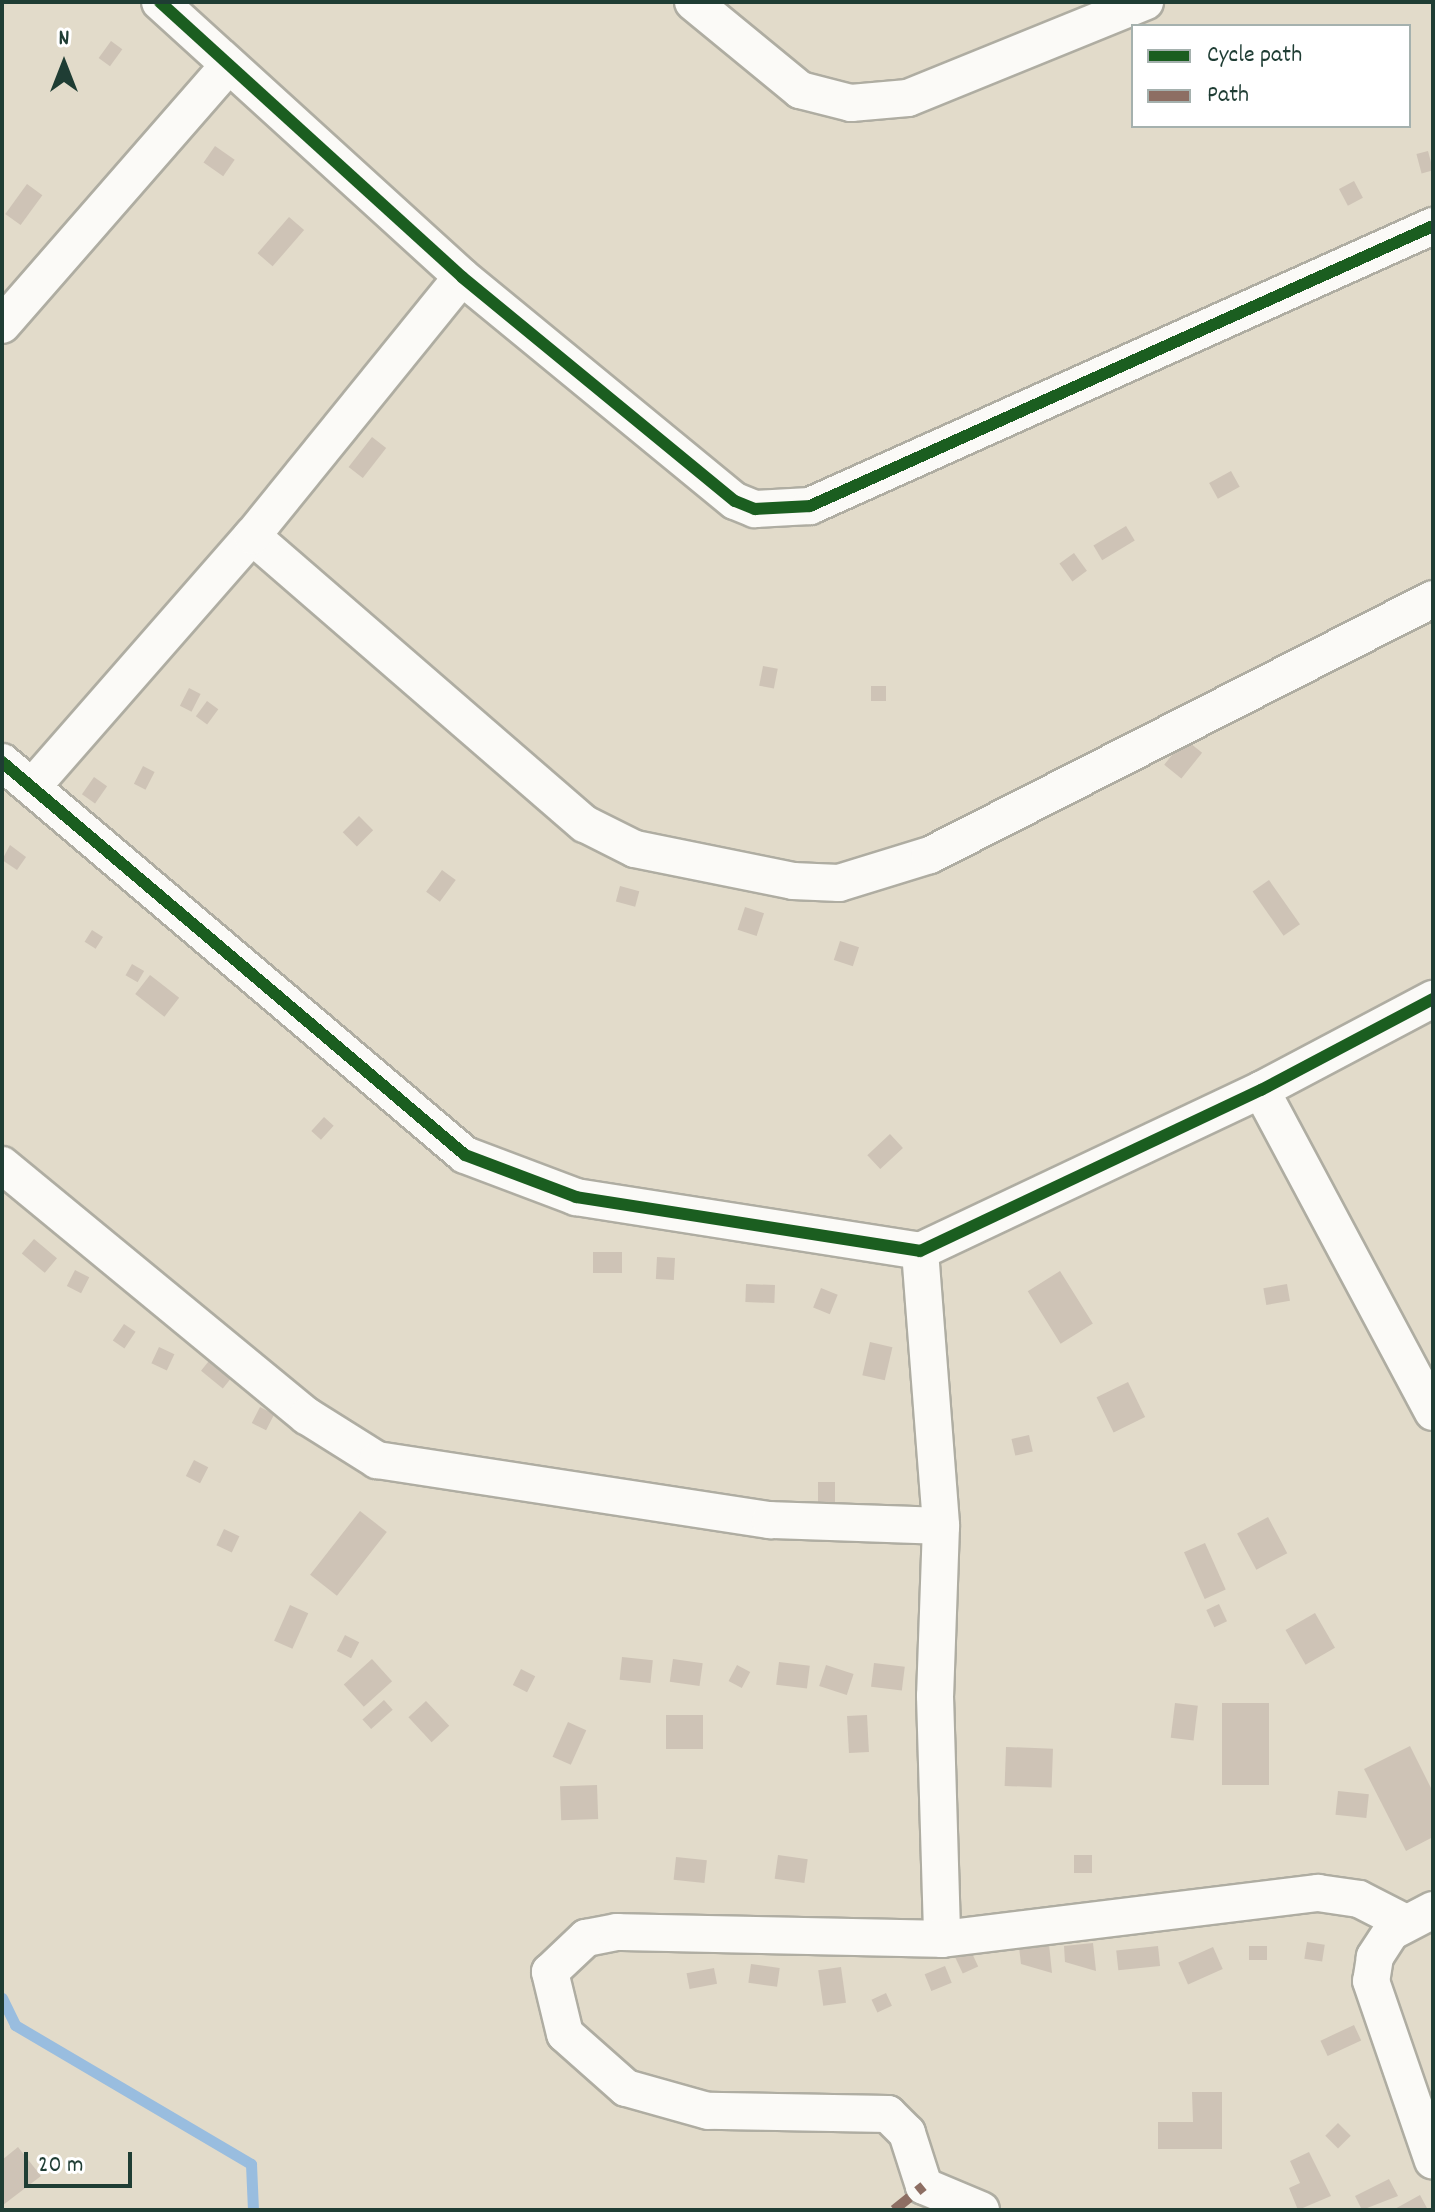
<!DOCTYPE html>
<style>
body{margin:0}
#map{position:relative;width:1435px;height:2212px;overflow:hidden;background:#e2dbca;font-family:Dekko,sans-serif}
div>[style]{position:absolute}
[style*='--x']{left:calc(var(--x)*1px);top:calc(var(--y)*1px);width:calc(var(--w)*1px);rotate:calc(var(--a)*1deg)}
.stream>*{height:11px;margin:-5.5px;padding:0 5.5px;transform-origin:5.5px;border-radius:5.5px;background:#99bddf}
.building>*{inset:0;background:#cec3b6;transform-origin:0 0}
.roads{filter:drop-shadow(2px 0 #afada2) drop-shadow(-2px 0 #afada2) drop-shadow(0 2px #afada2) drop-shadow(0 -2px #afada2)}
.street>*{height:36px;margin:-18px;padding:0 18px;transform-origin:18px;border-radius:18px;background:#fbfaf7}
.quiet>*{height:10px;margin-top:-5px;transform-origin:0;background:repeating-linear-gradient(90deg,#8d6e63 0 20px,transparent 0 30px)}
.cycleway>*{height:12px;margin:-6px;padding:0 6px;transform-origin:6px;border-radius:6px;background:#1b5e20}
span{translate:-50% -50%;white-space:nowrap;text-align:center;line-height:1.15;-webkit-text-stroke:7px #fff;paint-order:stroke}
.frame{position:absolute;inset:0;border:4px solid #1f3d34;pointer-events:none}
.legend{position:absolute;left:1131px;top:24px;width:280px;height:104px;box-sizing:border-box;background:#fff;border:2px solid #a5b1ae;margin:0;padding:10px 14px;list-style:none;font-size:24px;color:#1f3d34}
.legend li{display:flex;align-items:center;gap:16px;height:40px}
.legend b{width:40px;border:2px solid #a5b1ae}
.north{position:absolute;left:24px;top:24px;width:80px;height:80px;-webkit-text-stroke:6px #fff;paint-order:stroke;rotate:0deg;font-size:22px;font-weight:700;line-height:32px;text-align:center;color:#1f3d34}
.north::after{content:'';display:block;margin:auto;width:28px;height:36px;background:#1f3d34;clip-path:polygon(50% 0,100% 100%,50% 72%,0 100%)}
.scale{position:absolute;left:24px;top:2152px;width:108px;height:36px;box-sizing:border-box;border:4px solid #1f3d34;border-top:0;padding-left:10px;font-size:24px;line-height:28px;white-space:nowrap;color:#1f3d34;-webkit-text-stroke:6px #fff;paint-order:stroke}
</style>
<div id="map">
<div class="stream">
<div style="--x:2;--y:1998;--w:30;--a:64"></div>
<div style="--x:15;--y:2025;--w:274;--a:30.5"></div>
<div style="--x:251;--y:2164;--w:46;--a:87.5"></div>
</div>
<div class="building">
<div style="left:111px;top:41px;width:14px;height:21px;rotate:36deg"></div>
<div style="left:215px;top:146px;width:24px;height:20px;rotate:35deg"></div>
<div style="left:1428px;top:151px;width:20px;height:12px;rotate:75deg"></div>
<div style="left:1354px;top:181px;width:19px;height:17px;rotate:62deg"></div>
<div style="left:27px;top:184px;width:19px;height:37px;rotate:36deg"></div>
<div style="left:289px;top:217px;width:20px;height:48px;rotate:41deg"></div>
<div style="left:372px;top:437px;width:18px;height:38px;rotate:38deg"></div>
<div style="left:1231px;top:471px;width:18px;height:25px;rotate:61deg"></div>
<div style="left:1126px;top:526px;width:17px;height:38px;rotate:59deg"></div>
<div style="left:1074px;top:553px;width:22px;height:18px;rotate:54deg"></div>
<div style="left:763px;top:666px;width:15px;height:20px;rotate:11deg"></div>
<div style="left:886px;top:686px;width:15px;height:15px;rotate:90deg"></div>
<div style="left:189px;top:688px;width:13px;height:20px;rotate:27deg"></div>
<div style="left:207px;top:701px;width:14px;height:19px;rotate:36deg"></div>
<div style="left:1185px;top:739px;width:22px;height:33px;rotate:39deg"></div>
<div style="left:143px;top:766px;width:13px;height:20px;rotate:27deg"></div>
<div style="left:94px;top:777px;width:16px;height:21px;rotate:35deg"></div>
<div style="left:359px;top:816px;width:20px;height:23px;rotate:45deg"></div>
<div style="clip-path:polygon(10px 845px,26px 857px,17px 870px,2px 860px)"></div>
<div style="left:442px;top:870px;width:17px;height:27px;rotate:36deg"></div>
<div style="left:1269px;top:880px;width:54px;height:20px;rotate:55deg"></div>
<div style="left:620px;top:886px;width:20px;height:16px;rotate:15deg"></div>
<div style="left:745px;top:907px;width:20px;height:24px;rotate:18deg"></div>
<div style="left:92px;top:930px;width:13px;height:14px;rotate:32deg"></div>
<div style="left:840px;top:941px;width:20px;height:20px;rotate:18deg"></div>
<div style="left:132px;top:964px;width:14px;height:13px;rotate:30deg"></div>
<div style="left:150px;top:975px;width:37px;height:24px;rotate:38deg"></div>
<div style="left:324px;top:1117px;width:13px;height:19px;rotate:42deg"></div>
<div style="left:890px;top:1134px;width:19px;height:31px;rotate:47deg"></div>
<div style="left:34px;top:1239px;width:30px;height:19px;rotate:40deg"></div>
<div style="left:593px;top:1252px;width:29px;height:21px"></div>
<div style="left:657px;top:1257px;width:18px;height:22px;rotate:3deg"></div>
<div style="left:75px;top:1270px;width:16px;height:18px;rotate:27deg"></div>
<div style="left:1060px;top:1271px;width:62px;height:38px;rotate:58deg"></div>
<div style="left:746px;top:1284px;width:29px;height:18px;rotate:2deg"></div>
<div style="left:1287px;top:1284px;width:17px;height:24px;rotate:80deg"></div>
<div style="left:821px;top:1288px;width:18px;height:21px;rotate:22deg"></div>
<div style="left:124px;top:1324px;width:14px;height:20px;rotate:34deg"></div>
<div style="left:870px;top:1342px;width:23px;height:34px;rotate:13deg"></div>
<div style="left:159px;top:1347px;width:17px;height:18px;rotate:25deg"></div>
<div style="left:213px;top:1356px;width:28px;height:19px;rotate:39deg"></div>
<div style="left:1128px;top:1382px;width:39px;height:35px;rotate:64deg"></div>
<div style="left:260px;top:1407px;width:16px;height:18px;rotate:27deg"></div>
<div style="left:1029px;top:1435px;width:17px;height:18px;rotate:77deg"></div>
<div style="left:194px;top:1460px;width:16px;height:18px;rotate:27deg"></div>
<div style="left:818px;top:1482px;width:17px;height:22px"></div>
<div style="left:360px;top:1511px;width:34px;height:81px;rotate:38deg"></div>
<div style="left:1268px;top:1517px;width:41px;height:35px;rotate:62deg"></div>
<div style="left:224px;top:1529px;width:17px;height:18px;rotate:25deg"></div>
<div style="left:1205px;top:1543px;width:51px;height:23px;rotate:66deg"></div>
<div style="left:1219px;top:1604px;width:19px;height:14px;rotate:65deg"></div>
<div style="left:290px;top:1605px;width:20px;height:39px;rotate:24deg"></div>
<div style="left:1315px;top:1613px;width:40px;height:34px;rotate:60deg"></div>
<div style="left:345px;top:1635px;width:16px;height:18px;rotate:27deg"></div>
<div style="left:622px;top:1657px;width:31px;height:23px;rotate:6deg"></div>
<div style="left:372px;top:1659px;width:30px;height:38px;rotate:48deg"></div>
<div style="left:673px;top:1659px;width:30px;height:23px;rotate:8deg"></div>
<div style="left:779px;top:1662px;width:31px;height:23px;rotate:7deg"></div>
<div style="left:874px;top:1663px;width:31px;height:24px;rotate:7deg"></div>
<div style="left:737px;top:1665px;width:15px;height:18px;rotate:28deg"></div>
<div style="left:826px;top:1665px;width:29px;height:22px;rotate:18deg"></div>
<div style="left:521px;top:1669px;width:16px;height:18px;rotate:27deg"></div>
<div style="left:384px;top:1700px;width:13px;height:29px;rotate:48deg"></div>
<div style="left:426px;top:1701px;width:34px;height:24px;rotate:47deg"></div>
<div style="left:1175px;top:1703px;width:23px;height:35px;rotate:7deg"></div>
<div style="left:1222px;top:1703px;width:47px;height:82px"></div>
<div style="left:703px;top:1715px;width:34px;height:37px;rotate:90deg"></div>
<div style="left:867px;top:1715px;width:37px;height:20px;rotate:87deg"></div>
<div style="left:568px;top:1722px;width:20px;height:38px;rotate:24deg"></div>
<div style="clip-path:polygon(1410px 1746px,1433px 1792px,1433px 1837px,1406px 1851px,1364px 1769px)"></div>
<div style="left:1006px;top:1747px;width:47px;height:39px;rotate:2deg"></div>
<div style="left:597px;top:1785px;width:34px;height:37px;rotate:88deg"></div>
<div style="left:1338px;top:1791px;width:31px;height:24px;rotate:6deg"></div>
<div style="left:778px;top:1855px;width:30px;height:24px;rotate:8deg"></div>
<div style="left:1074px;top:1855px;width:18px;height:18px"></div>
<div style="left:676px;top:1857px;width:31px;height:23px;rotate:6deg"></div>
<div style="left:1307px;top:1942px;width:18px;height:17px;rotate:9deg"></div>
<div style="clip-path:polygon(1093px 1943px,1096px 1971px,1065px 1962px,1064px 1946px)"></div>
<div style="clip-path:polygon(1049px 1944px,1052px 1973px,1021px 1964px,1019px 1947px)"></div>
<div style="left:1158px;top:1946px;width:20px;height:42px;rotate:84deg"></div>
<div style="left:1249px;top:1946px;width:18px;height:14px"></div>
<div style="left:1213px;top:1947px;width:24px;height:38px;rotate:66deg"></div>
<div style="left:971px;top:1951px;width:17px;height:17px;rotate:65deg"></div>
<div style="left:751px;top:1964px;width:29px;height:19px;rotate:8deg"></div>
<div style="left:945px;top:1966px;width:18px;height:22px;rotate:68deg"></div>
<div style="left:841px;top:1967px;width:36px;height:23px;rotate:82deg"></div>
<div style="left:714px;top:1968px;width:16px;height:28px;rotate:79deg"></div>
<div style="left:886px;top:1993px;width:14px;height:16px;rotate:65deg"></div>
<div style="left:1354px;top:2025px;width:17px;height:37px;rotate:65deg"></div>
<div style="clip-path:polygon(1192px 2092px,1222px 2092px,1222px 2149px,1158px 2149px,1158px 2122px,1193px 2122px)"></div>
<div style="left:1338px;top:2123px;width:18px;height:18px;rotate:45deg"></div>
<div style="clip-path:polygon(18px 2147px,41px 2176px,3px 2205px,2px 2160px)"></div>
<div style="clip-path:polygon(1309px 2152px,1331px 2196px,1298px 2210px,1289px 2188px,1300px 2183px,1290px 2161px)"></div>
<div style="clip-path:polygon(1389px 2179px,1398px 2196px,1362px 2210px,1355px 2196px)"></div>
<div style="clip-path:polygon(1420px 2195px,1428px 2210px,1393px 2210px)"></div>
</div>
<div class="roads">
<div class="street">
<div style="--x:160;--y:2;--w:408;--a:42.3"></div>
<div style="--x:462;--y:277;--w:353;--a:39.4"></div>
<div style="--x:735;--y:501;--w:22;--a:22"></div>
<div style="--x:755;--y:509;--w:55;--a:-3.1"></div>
<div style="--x:810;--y:506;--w:683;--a:-24.2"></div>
<div style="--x:693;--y:2;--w:139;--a:39.4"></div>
<div style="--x:800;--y:90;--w:53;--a:14.3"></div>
<div style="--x:851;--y:103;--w:57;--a:-5"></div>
<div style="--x:908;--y:98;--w:256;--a:-22.1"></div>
<div style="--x:2;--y:325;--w:345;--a:-48.9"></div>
<div style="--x:252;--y:536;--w:440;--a:40.9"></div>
<div style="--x:585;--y:824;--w:56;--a:26.6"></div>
<div style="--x:635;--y:849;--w:161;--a:11.4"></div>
<div style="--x:793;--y:881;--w:46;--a:2.5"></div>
<div style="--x:839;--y:883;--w:95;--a:-17.1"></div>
<div style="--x:930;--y:855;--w:564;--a:-26.97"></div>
<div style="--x:2;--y:762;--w:607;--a:40.32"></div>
<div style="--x:465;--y:1155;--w:119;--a:20.7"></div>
<div style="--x:576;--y:1197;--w:348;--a:8.9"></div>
<div style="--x:920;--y:1251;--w:377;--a:-25.3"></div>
<div style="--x:1261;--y:1090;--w:195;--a:-27.9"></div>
<div style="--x:32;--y:787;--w:334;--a:-48.8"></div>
<div style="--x:252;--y:536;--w:333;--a:-51"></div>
<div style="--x:1261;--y:1090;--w:365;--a:61.9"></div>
<div style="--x:2;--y:1165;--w:395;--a:39.5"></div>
<div style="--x:307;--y:1416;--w:83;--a:32.2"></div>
<div style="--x:377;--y:1460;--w:398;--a:8.7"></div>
<div style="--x:770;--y:1520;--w:171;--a:2"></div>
<div style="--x:920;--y:1251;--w:276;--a:85.6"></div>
<div style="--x:941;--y:1526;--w:170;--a:92"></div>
<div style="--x:935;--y:1696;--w:243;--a:88.3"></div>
<div style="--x:1433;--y:1910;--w:47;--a:152.4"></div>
<div style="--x:1391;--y:1932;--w:30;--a:123"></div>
<div style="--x:1375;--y:1957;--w:24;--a:99"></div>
<div style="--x:1371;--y:1981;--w:190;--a:71"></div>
<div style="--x:981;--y:2210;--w:62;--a:-157.2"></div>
<div style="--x:924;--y:2186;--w:56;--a:-107.8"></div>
<div style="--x:907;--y:2133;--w:27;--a:-135"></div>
<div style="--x:888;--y:2114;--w:180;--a:-179"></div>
<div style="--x:708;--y:2111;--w:85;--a:-164.3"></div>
<div style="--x:626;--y:2088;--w:81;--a:-138.5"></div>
<div style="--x:565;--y:2034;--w:64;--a:-103.6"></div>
<div style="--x:550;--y:1972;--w:50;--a:-43.4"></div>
<div style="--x:586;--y:1938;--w:32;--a:-11"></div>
<div style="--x:617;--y:1932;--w:325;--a:1.2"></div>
<div style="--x:942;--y:1939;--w:379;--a:-7"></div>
<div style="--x:1318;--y:1893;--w:41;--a:8.3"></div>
<div style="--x:1359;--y:1899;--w:51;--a:27.1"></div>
</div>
</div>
<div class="quiet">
<div style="--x:894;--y:2210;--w:38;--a:-39"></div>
</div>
<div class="cycleway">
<div style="--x:160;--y:2;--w:408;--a:42.3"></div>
<div style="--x:462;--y:277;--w:353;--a:39.4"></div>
<div style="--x:735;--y:501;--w:22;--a:22"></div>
<div style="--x:755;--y:509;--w:55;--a:-3.1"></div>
<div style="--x:810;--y:506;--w:683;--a:-24.2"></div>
<div style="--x:2;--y:762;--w:607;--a:40.32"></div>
<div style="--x:465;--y:1155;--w:119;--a:20.7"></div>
<div style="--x:576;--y:1197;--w:348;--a:8.9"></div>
<div style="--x:920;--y:1251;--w:377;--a:-25.3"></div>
<div style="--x:1261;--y:1090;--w:195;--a:-27.9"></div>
</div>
<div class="frame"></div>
<ul class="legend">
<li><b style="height:10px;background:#1b5e20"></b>Cycle path</li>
<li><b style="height:10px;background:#8d6e63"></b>Path</li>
</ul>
<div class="north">N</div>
<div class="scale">20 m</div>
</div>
